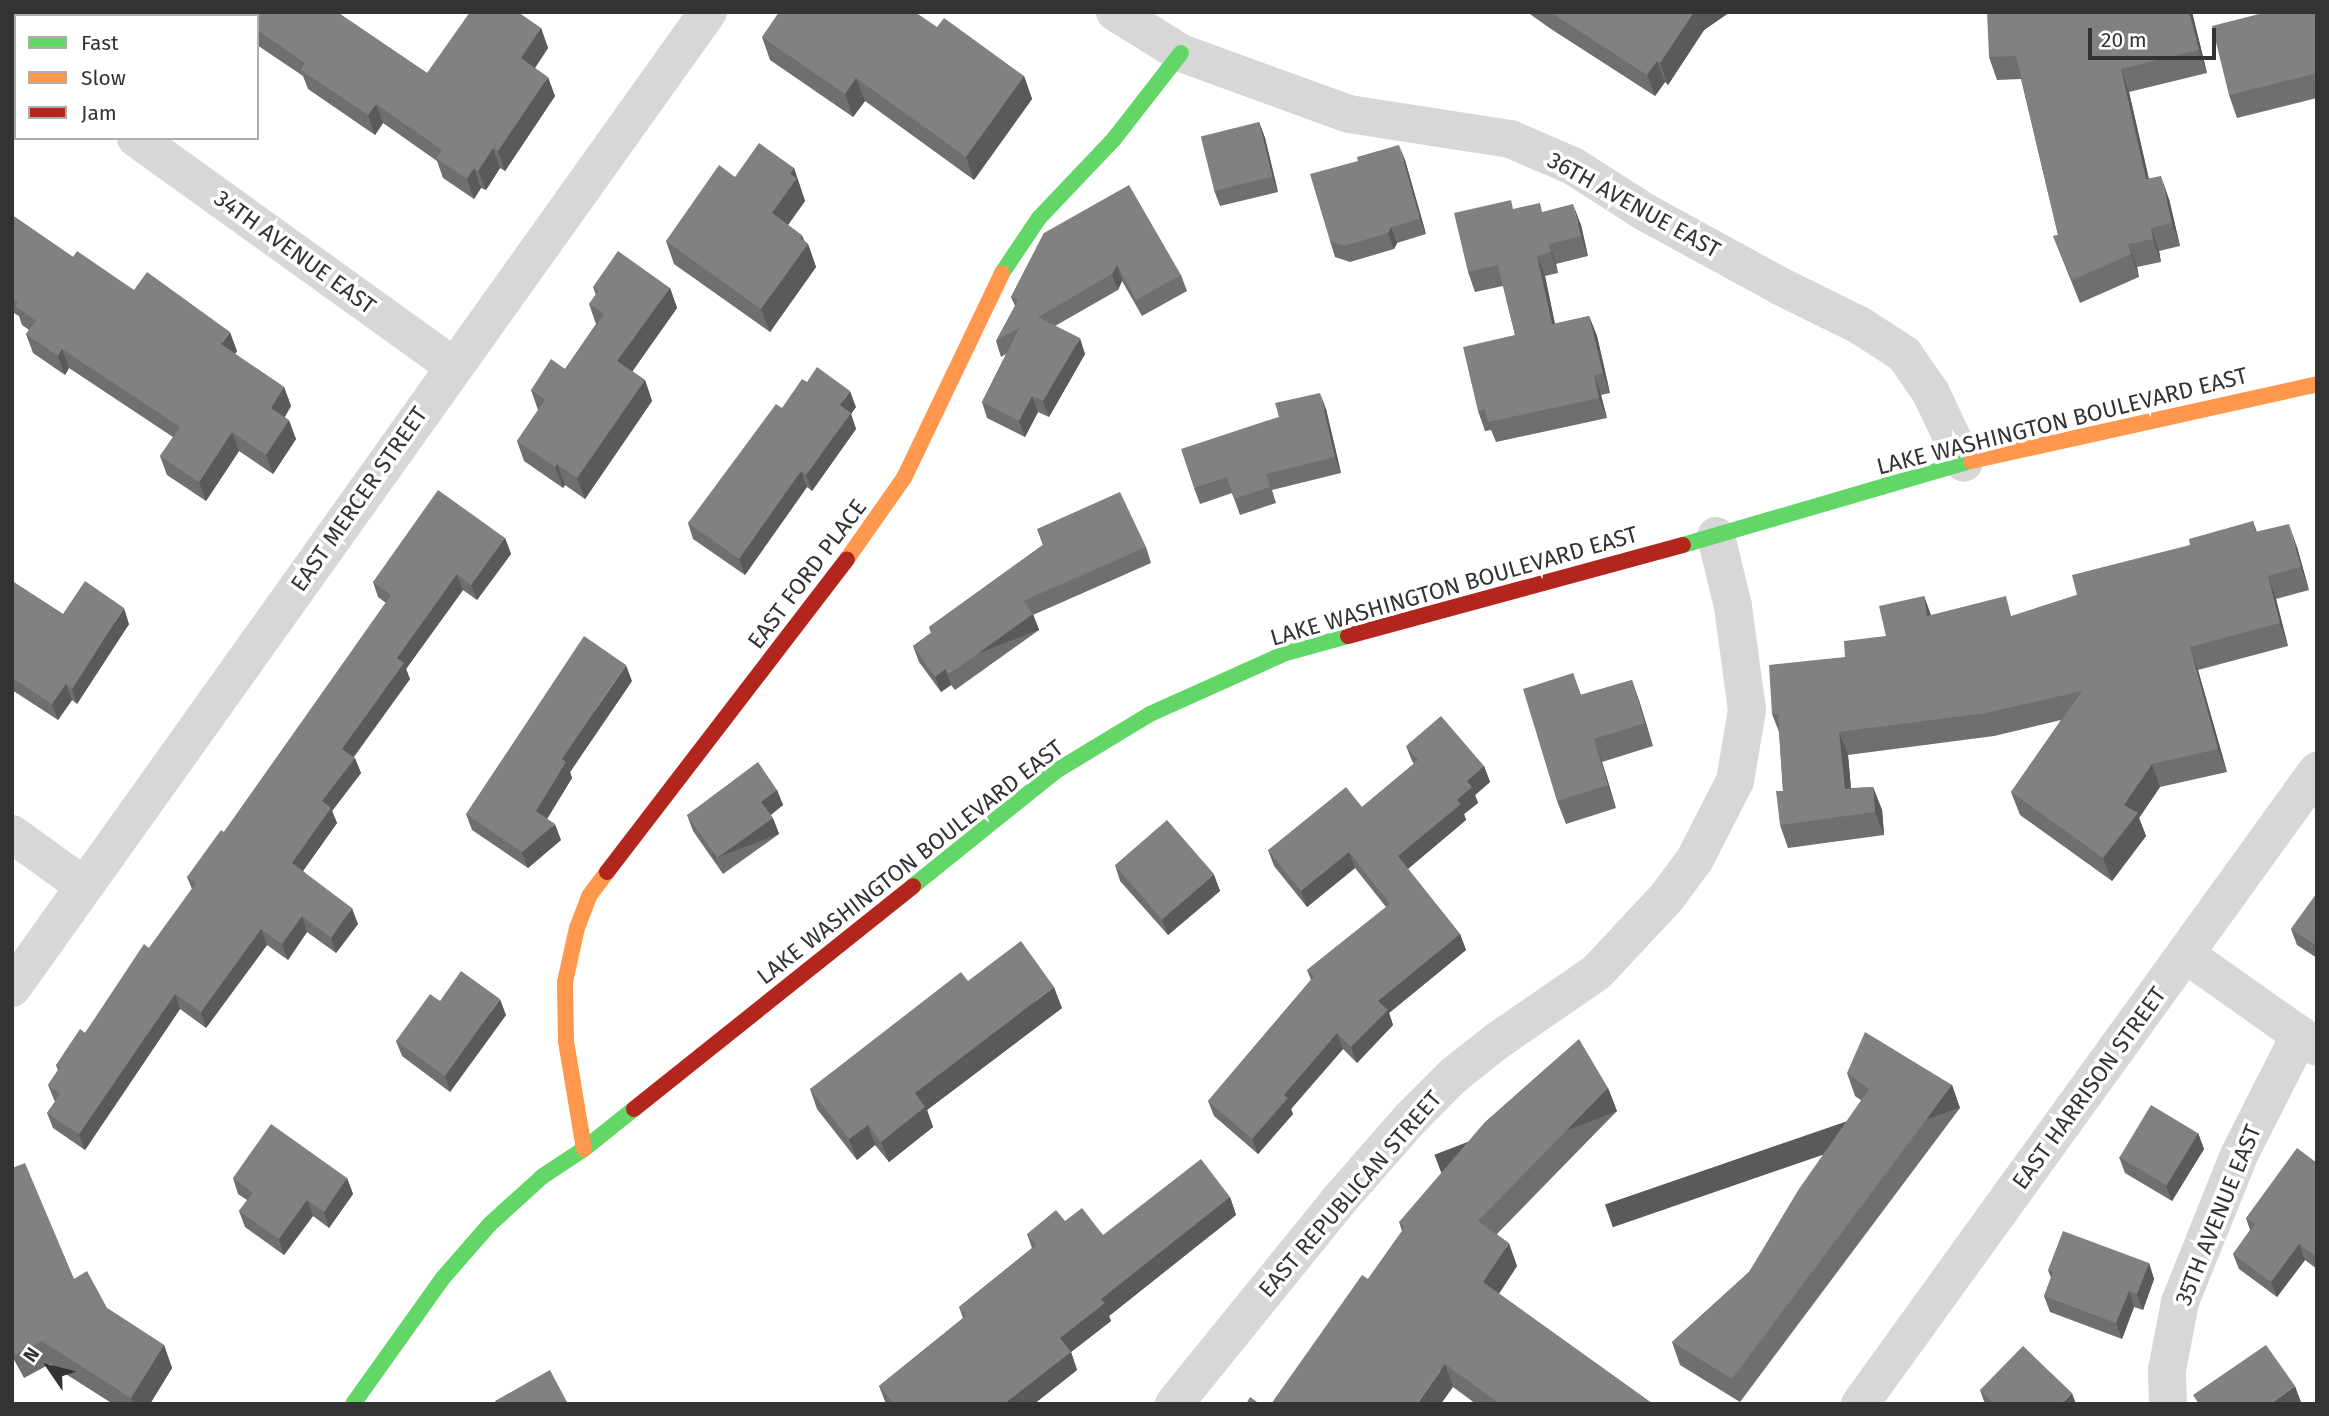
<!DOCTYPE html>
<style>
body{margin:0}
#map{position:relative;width:2329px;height:1416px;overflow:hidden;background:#fff;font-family:"Fira Sans",sans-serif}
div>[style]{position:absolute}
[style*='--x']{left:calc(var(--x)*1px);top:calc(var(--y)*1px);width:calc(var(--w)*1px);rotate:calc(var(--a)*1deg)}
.street>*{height:38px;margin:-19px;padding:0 19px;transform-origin:19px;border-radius:19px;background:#d7d7d7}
.fast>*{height:16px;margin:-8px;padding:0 8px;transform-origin:8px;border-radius:8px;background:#63d668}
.slow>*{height:16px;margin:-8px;padding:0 8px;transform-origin:8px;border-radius:8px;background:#ff974d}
.jam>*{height:16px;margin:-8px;padding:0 8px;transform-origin:8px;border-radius:8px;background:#b3261e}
.wall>*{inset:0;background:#6f6f6f}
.shaded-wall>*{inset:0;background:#5a5a5a;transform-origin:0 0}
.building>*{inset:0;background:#818181;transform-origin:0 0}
span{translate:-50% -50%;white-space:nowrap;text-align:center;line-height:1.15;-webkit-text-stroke:7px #fff;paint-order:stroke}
.street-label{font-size:23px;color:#333}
.frame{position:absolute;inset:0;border:14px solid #333;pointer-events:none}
.legend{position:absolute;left:14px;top:14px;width:245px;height:126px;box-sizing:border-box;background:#fff;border:2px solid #adadad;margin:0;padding:9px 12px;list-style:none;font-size:21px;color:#333}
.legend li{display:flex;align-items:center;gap:14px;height:35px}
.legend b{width:35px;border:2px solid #adadad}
.north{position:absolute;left:14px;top:1332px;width:70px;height:70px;-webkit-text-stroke:5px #fff;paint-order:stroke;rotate:305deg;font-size:19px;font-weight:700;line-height:28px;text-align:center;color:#333}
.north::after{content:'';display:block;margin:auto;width:24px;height:32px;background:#333;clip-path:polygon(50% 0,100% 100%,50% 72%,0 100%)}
.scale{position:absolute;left:2088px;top:28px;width:128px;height:32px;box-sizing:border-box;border:4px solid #333;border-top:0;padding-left:9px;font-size:21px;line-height:24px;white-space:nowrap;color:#333;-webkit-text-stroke:5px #fff;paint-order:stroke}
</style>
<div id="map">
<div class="street">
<div style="--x:1115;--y:12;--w:78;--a:31.8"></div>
<div style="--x:1181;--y:53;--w:179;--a:20"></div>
<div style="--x:1349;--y:114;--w:163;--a:8.8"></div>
<div style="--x:1510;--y:139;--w:69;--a:23.2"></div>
<div style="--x:1573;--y:166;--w:83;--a:32.7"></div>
<div style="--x:1643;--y:211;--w:158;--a:28.7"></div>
<div style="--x:1782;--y:287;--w:86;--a:26.3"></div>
<div style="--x:1859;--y:325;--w:54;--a:32.8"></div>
<div style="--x:1904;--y:354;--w:47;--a:55.3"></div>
<div style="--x:1931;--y:393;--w:77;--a:64.8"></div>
<div style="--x:12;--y:50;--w:4;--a:27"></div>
<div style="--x:136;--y:138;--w:390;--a:35.7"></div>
<div style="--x:12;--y:834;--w:89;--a:35.8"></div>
<div style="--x:2185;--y:954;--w:161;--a:35.2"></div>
<div style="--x:12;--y:988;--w:1199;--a:-54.51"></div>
<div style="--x:1174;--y:1404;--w:264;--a:-51"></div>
<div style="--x:1340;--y:1199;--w:106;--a:-48.8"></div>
<div style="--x:1410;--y:1119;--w:62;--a:-45"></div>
<div style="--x:1454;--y:1075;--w:55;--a:-38.3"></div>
<div style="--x:1497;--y:1041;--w:121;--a:-34.6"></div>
<div style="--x:1597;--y:972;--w:103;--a:-47"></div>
<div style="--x:1667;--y:897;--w:47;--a:-53.6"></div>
<div style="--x:1695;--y:859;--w:88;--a:-62.9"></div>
<div style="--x:1735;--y:781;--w:72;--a:-80.4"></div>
<div style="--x:1747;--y:710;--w:105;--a:-97.7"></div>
<div style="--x:1733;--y:606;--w:72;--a:-103.7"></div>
<div style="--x:1860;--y:1404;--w:781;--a:-54.17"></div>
<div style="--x:2168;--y:1404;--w:34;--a:-92"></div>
<div style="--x:2167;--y:1370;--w:69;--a:-79.2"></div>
<div style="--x:2180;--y:1302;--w:158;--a:-68.1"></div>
<div style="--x:2239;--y:1155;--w:135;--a:-63.1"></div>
</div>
<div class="fast">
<div style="--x:1002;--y:273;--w:66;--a:-56.1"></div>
<div style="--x:1039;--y:218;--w:109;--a:-46.5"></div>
<div style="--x:1114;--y:139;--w:109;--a:-52.1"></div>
<div style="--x:1683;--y:545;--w:300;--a:-16.3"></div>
<div style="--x:913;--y:886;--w:184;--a:-38.8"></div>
<div style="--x:1056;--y:771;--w:110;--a:-31.2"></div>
<div style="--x:1150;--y:714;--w:149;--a:-24.2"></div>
<div style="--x:1286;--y:653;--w:64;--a:-15.3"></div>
<div style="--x:353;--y:1404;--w:153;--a:-54.5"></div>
<div style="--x:442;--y:1279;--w:73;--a:-48.9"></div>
<div style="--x:490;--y:1224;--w:72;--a:-42.2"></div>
<div style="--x:543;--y:1176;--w:49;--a:-33.4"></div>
<div style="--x:584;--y:1149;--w:64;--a:-38.7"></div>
</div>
<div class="slow">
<div style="--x:1971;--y:461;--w:354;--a:-12.5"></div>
<div style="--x:847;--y:559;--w:99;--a:-54.9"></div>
<div style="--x:904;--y:478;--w:227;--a:-64.4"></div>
<div style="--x:584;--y:1149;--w:109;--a:-99.5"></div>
<div style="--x:566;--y:1041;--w:59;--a:-91"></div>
<div style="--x:565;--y:982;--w:55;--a:-77.5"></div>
<div style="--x:577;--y:928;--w:34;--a:-69"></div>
<div style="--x:589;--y:896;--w:30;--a:-53"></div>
</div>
<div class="jam">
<div style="--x:1348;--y:636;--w:347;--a:-15.2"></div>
<div style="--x:607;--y:872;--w:394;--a:-52.5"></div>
<div style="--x:634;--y:1109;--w:357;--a:-38.6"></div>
</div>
<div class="wall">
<div style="clip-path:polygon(206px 12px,337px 12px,427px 73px,541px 28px,548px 48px,535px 68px,555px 96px,505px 171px,500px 168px,486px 190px,481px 188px,474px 199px,443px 178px,437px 161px,383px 123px,375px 135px,308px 89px,303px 76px,257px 45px,257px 16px,211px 16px)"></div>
<div style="clip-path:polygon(1527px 12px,1730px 12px,1704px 30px,1668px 85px,1665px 82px,1655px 96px,1551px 29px)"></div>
<div style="clip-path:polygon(2192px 12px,2207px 73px,2129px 92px,2149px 179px,2169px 199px,2180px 246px,2159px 251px,2161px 262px,2137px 267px,2139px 277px,2080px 303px,2053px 236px,2058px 235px,2021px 79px,1997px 80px,1989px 57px)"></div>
<div style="clip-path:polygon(2317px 12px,2317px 98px,2237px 118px,2229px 95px)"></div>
<div style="clip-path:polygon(937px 27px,1024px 76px,1032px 99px,974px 180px,865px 101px,853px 117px,770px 60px,762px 37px)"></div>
<div style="clip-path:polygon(1259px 122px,1265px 138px,1278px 192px,1220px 206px,1214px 190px)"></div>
<div style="clip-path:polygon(1405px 160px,1426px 234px,1397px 243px,1394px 249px,1350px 262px,1335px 257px,1330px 241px)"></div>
<div style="clip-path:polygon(794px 168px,805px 201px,788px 225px,808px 244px,816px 267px,770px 332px,674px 264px,666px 241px,735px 177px)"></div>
<div style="clip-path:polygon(1514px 209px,1543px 212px,1581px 225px,1588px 256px,1556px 264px,1558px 273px,1545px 276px,1555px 324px,1589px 316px,1597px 336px,1610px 393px,1601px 395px,1607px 418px,1496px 442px,1491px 430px,1485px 431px,1478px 411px,1515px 335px,1503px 286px,1475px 292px,1468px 272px)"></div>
<div style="clip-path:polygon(12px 215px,73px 257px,134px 290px,237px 351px,235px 354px,284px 387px,291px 406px,285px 417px,296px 439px,273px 474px,239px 451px,206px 501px,167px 475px,160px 456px,173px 437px,69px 368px,65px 375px,33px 353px,26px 334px,29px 330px,22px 325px,19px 316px,12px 312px)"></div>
<div style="clip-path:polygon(1044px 233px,1181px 275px,1187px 291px,1142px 316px,1122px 281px,1118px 290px,1055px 326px,1085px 354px,1049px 417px,1038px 412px,1025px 437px,987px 418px,982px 402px,1006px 354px,1001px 357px,996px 341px,1015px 306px,1011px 297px)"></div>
<div style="clip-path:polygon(593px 287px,670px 288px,677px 308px,632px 371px,645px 380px,652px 401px,585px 499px,565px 485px,563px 488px,524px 461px,517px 441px,538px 410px,531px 390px,565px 369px,596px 324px,589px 304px,596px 295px)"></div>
<div style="clip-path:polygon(807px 382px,856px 407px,851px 414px,856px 429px,812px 491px,807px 487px,745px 575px,693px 539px,688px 523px)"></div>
<div style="clip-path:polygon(1326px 409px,1341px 473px,1272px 490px,1276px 503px,1240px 515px,1232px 493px,1200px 504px,1194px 488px)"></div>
<div style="clip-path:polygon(2253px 521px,2257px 532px,2297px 547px,2309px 590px,2276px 599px,2288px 646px,2198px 670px,2227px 772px,2160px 787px,2139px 818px,2146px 836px,2112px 881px,2020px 815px,2011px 792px,2061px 720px,1994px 736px,1848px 755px,1851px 788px,1873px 787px,1882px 810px,1884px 835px,1788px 848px,1780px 825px,1783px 791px,1779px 732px,1772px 714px,1845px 657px,1886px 636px,1924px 596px,1931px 615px,2013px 616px,2077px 595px,2190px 545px)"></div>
<div style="clip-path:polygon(1037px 529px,1146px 547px,1151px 563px,1033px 615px,1039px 630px,955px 690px,951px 685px,941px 692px,919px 662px,913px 646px,931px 633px,929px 627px,1043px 545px)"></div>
<div style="clip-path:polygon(505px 538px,511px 554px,477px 600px,463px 590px,406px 669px,410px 679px,354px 757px,361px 773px,332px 811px,337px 823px,303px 871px,358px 924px,336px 953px,307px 932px,288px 960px,267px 945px,206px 1028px,180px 1009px,85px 1150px,53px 1128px,47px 1113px,55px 1102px,48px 1085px,58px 1070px,56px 1065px,85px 1033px,149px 948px,192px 889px,187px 877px,224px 832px,386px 603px,378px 597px,373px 582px)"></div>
<div style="clip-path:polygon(12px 581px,63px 614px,129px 624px,77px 704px,72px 700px,58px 720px,12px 690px)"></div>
<div style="clip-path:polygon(1573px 673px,1581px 695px,1632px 680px,1653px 746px,1602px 762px,1616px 808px,1566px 824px,1557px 801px)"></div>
<div style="clip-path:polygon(632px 681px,570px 772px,572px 778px,547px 819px,561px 840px,528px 868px,472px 830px,466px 814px)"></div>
<div style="clip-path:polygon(1406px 746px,1484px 766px,1490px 782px,1475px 795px,1478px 803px,1464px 814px,1466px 820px,1408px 869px,1460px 934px,1466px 950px,1389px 1013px,1393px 1025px,1357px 1063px,1343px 1049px,1291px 1109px,1293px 1114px,1258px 1154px,1214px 1116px,1208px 1101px,1311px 980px,1307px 970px,1386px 907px,1355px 868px,1307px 907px,1274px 866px,1268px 850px,1362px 807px,1414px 764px,1412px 761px)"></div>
<div style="clip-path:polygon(777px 790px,783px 805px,771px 815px,779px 834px,723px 874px,693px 831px,687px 815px)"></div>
<div style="clip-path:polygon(1115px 865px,1214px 875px,1220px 891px,1168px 935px,1120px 881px)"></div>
<div style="clip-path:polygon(2317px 893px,2317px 958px,2297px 945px,2291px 929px)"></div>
<div style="clip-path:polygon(968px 981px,1062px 1008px,927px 1110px,933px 1127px,889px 1162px,875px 1145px,857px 1160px,817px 1109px,810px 1089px)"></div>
<div style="clip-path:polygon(440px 1001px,506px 1015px,450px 1092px,402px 1056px,396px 1041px)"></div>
<div style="clip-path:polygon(1847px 1073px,1952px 1085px,1960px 1108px,1740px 1402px,1680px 1365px,1672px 1342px,1749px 1272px,1862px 1101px,1855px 1096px)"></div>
<div style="clip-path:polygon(1608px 1088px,1617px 1111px,1497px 1234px,1517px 1266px,1499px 1294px,1653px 1404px,1476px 1404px,1453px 1387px,1368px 1279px,1402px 1231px,1399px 1222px)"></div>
<div style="clip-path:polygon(2198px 1133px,2204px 1149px,2172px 1201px,2125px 1173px,2119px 1157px)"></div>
<div style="clip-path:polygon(2317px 1163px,2317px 1269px,2305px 1260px,2277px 1297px,2239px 1269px,2233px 1254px,2250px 1230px,2246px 1218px)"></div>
<div style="clip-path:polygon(12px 1168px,74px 1279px,107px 1308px,164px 1345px,172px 1368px,150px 1404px,113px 1404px,50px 1364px,24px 1378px,12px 1356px)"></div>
<div style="clip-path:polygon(233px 1178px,347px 1178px,353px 1194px,329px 1228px,313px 1216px,284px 1255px,245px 1227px,239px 1211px,247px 1200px,238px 1194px)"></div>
<div style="clip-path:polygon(1230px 1197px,1236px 1215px,1109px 1316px,1111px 1321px,1071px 1352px,1077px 1370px,1034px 1404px,886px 1404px,879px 1386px,963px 1318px,959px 1307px,1032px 1248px,1027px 1234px,1065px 1221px,1103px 1235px)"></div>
<div style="clip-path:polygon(2149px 1263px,2154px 1279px,2143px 1310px,2134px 1307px,2122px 1339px,2050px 1312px,2044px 1296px,2051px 1278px,2048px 1270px)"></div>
<div style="clip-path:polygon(1980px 1390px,2076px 1404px,1985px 1404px)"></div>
</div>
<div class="shaded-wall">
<div style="clip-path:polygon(1694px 12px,1730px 12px,1704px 30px,1668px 85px,1660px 63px)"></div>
<div style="clip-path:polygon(2189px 12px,2192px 12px,2207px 73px,2199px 50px)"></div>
<div style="clip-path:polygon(541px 28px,548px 48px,528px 78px,521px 58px)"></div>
<div style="clip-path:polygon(1657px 61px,1665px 82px,1655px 96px,1647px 75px)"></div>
<div style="clip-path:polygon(2121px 69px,2129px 92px,2154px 202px,2146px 179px)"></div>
<div style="clip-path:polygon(1024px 76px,1032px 99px,974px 180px,966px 157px)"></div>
<div style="clip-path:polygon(548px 77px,555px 96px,505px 171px,498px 151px)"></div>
<div style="clip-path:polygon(856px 78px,865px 101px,853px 117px,845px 94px)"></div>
<div style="clip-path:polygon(376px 104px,383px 123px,375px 135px,368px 115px)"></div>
<div style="clip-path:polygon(1259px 122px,1265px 138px,1278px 192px,1272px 176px)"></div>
<div style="clip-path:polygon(1399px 145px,1405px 160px,1426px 234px,1420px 219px)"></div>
<div style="clip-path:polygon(493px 148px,500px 168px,486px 190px,478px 171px)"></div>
<div style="clip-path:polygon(474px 168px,481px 188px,474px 199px,467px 179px)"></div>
<div style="clip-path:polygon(794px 168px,805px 201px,780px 236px,772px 213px,790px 174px)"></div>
<div style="clip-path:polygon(2161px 176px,2169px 199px,2180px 246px,2172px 223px)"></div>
<div style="clip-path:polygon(1573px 204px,1581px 225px,1588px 256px,1581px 236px)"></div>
<div style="clip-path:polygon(1391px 227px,1397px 243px,1394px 249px,1388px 233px)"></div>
<div style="clip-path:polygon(2151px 228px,2159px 251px,2161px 262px,2153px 239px)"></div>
<div style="clip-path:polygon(802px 235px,806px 246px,808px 244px,816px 267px,770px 332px,761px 309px)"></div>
<div style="clip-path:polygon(1549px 244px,1556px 264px,1558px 273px,1551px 252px)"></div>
<div style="clip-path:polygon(2128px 244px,2137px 267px,2139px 277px,2131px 254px)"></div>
<div style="clip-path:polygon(1537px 256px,1545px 276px,1559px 344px,1552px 324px)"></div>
<div style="clip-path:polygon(1117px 265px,1122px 281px,1118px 290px,1112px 274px)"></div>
<div style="clip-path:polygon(670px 288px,677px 308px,625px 382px,617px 361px)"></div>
<div style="clip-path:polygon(1589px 316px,1597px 336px,1610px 393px,1603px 373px)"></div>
<div style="clip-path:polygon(230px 332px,237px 351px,228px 363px,221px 344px)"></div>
<div style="clip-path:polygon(1080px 338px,1085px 354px,1049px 417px,1043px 401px)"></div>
<div style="clip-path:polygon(62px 349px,69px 368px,65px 375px,58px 356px)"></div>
<div style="clip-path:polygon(1594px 375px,1601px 395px,1607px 418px,1599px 398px)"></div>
<div style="clip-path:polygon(645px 380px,652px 401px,585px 499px,577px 478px)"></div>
<div style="clip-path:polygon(284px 387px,291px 406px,278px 427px,271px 408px)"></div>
<div style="clip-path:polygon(850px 391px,856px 407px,851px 414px,856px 429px,812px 491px,806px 475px,840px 405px)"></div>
<div style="clip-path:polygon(1320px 393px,1326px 409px,1341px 473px,1335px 457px)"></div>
<div style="clip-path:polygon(1032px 396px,1038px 412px,1025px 437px,1019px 421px)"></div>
<div style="clip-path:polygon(289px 420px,296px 439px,273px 474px,266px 455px)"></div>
<div style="clip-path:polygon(232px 432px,239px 451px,206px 501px,199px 482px)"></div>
<div style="clip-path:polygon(557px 464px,565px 485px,563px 488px,555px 467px)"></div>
<div style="clip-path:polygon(801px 471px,807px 487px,745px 575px,739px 559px)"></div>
<div style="clip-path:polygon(2289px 524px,2297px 547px,2309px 590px,2301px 567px)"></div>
<div style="clip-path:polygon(505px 538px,511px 554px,477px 600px,471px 585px)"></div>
<div style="clip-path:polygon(457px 574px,463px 590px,406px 669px,410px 679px,348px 764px,342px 749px,397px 658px)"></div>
<div style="clip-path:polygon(2268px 576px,2276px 599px,2288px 646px,2280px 623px)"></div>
<div style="clip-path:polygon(1924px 596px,1932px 619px,1927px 616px)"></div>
<div style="clip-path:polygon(124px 608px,129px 624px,77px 704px,72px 689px)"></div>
<div style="left:1033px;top:614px;width:17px;height:103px;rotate:69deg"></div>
<div style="clip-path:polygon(2190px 647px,2198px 670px,2227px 772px,2218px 749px)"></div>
<div style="clip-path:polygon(626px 665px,632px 681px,570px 772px,572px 778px,542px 827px,536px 811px,562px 759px)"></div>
<div style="clip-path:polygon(945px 669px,951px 685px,941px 692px,935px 677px)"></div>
<div style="clip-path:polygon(1632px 680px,1640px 703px,1653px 746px,1645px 723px)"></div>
<div style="clip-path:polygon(66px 684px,72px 700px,58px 720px,52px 704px)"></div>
<div style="clip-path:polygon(1839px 732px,1848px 755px,1853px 812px,1845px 789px)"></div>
<div style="clip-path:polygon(1594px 739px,1602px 762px,1616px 808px,1608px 785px)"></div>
<div style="clip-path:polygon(355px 758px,361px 773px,332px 811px,337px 823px,298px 878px,292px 863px,322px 801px)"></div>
<div style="clip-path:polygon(2152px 764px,2160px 787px,2139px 818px,2146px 836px,2112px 881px,2103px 858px,2124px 805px)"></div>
<div style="clip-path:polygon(1484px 766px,1490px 782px,1475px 795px,1478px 803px,1464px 814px,1466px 820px,1404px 872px,1398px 856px,1457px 800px,1467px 781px)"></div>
<div style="clip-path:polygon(1873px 787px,1882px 810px,1884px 835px,1875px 812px)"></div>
<div style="clip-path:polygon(777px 790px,783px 805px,767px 817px,761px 802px)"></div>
<div style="left:773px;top:818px;width:17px;height:69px;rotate:69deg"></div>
<div style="clip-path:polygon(555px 824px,561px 840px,528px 868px,522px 852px)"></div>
<div style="clip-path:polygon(1349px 852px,1355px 868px,1307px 907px,1301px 891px)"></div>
<div style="clip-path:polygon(1214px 875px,1220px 891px,1168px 935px,1162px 919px)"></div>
<div style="clip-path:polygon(352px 908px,358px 924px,336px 953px,331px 938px)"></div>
<div style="clip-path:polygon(302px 916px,307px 932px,288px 960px,282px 944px)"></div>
<div style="clip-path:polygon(261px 929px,267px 945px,206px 1028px,201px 1012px)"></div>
<div style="clip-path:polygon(1460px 934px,1466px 950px,1389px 1013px,1393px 1025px,1357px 1063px,1351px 1047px,1378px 1001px)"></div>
<div style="clip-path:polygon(1054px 987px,1062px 1008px,927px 1110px,933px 1127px,889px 1162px,881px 1142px,915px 1093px)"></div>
<div style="clip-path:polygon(175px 994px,180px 1009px,85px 1150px,79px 1134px)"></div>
<div style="clip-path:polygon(500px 999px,506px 1015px,450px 1092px,445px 1076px)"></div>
<div style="clip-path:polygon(1337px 1033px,1343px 1049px,1291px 1109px,1293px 1114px,1258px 1154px,1252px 1139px,1284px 1095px)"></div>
<div style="left:1952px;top:1085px;width:24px;height:367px;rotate:71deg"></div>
<div style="left:1608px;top:1088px;width:25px;height:186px;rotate:69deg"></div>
<div style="clip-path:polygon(868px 1125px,875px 1145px,857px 1160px,849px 1139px)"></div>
<div style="clip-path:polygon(2198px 1133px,2204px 1149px,2172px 1201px,2166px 1186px)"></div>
<div style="clip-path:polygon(347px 1178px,353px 1194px,329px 1228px,324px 1212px)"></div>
<div style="clip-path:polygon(1230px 1197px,1236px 1215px,1109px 1316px,1111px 1321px,1071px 1352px,1077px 1370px,1034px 1404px,1004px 1404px,1060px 1338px,1101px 1299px)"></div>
<div style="clip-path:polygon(307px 1200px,313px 1216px,284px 1255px,279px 1239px)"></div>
<div style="clip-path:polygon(1509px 1243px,1517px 1266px,1491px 1305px,1483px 1282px)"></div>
<div style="clip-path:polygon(2299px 1244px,2305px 1260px,2277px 1297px,2271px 1282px)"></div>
<div style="clip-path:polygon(2149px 1263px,2154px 1279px,2143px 1310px,2137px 1294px)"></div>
<div style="clip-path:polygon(2129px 1291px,2134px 1307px,2122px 1339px,2116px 1323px)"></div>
<div style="clip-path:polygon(164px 1345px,172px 1368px,150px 1404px,133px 1404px,131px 1398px)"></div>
<div style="clip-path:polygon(1445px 1364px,1453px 1387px,1441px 1404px,1417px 1404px)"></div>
<div style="clip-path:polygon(2295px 1386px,2301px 1402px,2298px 1404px,2270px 1404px)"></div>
<div style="clip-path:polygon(2072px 1393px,2076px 1404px,2061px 1404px)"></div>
</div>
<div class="building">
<div style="clip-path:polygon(227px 12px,337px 12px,427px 73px,470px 12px,518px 12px,541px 28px,521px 58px,548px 77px,498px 151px,493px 148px,478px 171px,474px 168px,467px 179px,436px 158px,442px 150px,376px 104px,368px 115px,301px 70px,305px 63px,257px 30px,257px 16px,232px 16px)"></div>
<div style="clip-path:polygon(779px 12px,915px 12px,937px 27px,944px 18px,1024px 76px,966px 157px,856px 78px,845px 94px,762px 37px)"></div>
<div style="clip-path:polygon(1550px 12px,1694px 12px,1660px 63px,1657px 61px,1647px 75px)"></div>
<div style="clip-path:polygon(1987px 12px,2189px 12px,2199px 50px,2121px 69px,2146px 179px,2161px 176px,2172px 223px,2151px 228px,2153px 239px,2128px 244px,2131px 254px,2072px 280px,2053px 236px,2058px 235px,2016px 56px,1989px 57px)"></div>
<div style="clip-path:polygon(2267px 12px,2317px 12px,2317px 73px,2229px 95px,2212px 26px)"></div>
<div style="left:1259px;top:122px;width:56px;height:60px;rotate:76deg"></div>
<div style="clip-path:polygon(759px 143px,794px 168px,790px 174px,797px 178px,772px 213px,802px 235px,800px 238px,808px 244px,761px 309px,666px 241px,719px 165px,735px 177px)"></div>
<div style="clip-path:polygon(1399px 145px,1420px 219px,1391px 227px,1388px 233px,1344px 246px,1330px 241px,1310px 174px,1358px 161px,1357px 157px)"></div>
<div style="clip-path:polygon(1129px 185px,1181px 275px,1136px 300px,1117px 265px,1112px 274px,1038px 317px,1080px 338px,1043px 401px,1032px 396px,1019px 421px,982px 402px,1020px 327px,996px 341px,1018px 300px,1011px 297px,1044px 233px)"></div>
<div style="clip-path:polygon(1511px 200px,1513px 209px,1540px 203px,1542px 212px,1573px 204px,1581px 236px,1549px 244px,1551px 252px,1537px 256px,1552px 324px,1589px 316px,1603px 373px,1594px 375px,1599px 398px,1488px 422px,1485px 409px,1478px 411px,1463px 347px,1515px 335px,1498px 265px,1468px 272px,1454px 213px)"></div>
<div style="clip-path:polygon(12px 215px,73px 257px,77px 251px,134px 290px,147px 272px,230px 332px,221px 344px,284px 387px,271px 408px,289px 420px,266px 455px,232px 432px,199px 482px,160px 456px,180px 427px,62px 349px,58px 356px,26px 334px,36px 321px,15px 306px,18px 302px,12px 298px)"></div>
<div style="clip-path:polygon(618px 251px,670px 288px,617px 361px,645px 380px,577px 478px,557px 464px,555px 467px,517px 441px,545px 400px,531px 390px,551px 359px,565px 369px,604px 314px,589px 304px,598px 291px,593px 287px)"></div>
<div style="clip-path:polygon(817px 367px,850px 391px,840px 405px,851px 413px,806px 475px,801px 471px,739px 559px,688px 523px,776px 404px,782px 408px,802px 379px,807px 382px)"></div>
<div style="clip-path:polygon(1320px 393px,1335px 457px,1266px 474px,1270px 487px,1234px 499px,1227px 477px,1194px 488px,1181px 449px,1266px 421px,1267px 424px,1266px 421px,1279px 417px,1275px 403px)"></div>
<div style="clip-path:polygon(438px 490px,505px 538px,471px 585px,457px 574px,397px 658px,404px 663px,342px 749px,355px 758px,322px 801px,331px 808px,292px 863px,352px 908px,331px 938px,302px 916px,282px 944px,261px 929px,201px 1012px,175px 994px,79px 1134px,47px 1113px,60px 1094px,48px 1085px,60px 1067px,56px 1065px,80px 1029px,85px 1033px,144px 944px,149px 948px,196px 883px,187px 877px,221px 830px,224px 832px,391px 595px,373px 582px)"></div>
<div style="clip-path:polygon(1120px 492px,1146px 547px,1023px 601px,1033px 614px,949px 674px,945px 669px,935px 677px,913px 646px,932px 632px,929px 627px,1044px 544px,1037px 529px)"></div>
<div style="clip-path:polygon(2253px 521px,2255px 532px,2289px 524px,2301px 567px,2268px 576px,2280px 623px,2190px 647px,2218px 749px,2152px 764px,2124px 805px,2138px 813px,2103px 858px,2011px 792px,2082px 691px,1986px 713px,1839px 732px,1845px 789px,1873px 787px,1875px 812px,1780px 825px,1776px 791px,1783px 791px,1778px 714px,1772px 714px,1769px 665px,1845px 657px,1844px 641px,1886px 636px,1879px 606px,1924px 596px,1927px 616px,2006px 596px,2011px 616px,2077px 595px,2072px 575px,2190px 545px,2189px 539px)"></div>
<div style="clip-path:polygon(12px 581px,63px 614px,85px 581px,124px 608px,72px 689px,66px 684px,52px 704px,12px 678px)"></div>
<div style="clip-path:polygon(584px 636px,626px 665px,562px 759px,566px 762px,536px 811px,555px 824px,522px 852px,466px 814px)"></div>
<div style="clip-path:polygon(1573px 673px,1580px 695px,1632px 680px,1645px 723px,1594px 739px,1608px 785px,1557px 801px,1523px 689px)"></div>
<div style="clip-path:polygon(1441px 716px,1484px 766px,1467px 781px,1472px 787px,1457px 800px,1461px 804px,1398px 856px,1460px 934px,1378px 1001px,1388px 1010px,1351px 1047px,1337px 1033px,1284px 1095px,1288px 1098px,1252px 1139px,1208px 1101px,1314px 976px,1307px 970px,1390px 904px,1349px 852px,1301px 891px,1268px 850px,1346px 787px,1362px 807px,1418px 760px,1406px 746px)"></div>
<div style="clip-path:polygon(758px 762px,777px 790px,761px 802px,773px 818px,717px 858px,687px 815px)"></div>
<div style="left:1167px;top:820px;width:72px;height:69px;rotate:49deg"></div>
<div style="clip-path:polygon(2317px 893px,2317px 946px,2291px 929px)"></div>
<div style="clip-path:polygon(1021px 941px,1054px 987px,915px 1093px,925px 1107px,881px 1142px,868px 1125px,849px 1139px,810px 1089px,961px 972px,968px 981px)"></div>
<div style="clip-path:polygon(461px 971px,500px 999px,445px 1076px,396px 1041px,430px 994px,440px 1001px)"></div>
<div style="clip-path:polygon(1865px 1032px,1952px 1085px,1732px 1379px,1672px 1342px,1749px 1272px,1799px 1189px,1869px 1089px,1847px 1073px)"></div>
<div style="clip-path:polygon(1579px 1039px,1608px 1088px,1478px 1221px,1509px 1243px,1483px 1282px,1653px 1404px,1500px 1404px,1445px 1364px,1417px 1404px,1271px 1404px,1362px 1275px,1368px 1279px,1405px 1227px,1399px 1222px,1485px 1122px)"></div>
<div style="left:2151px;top:1105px;width:55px;height:61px;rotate:31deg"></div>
<div style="clip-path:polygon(271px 1124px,347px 1178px,324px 1212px,307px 1200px,279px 1239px,239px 1211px,253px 1193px,233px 1178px)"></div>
<div style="clip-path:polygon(2297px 1148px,2317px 1163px,2317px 1257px,2299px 1244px,2271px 1282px,2233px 1254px,2255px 1224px,2246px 1218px)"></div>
<div style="clip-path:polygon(1201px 1159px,1230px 1197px,1101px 1299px,1105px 1303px,1060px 1338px,1071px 1352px,1004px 1404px,894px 1404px,879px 1386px,966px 1316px,959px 1307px,1036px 1245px,1027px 1234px,1056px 1210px,1065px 1221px,1082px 1208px,1103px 1235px)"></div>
<div style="clip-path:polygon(25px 1163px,74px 1279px,87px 1271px,107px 1308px,164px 1345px,131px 1398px,42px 1341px,15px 1355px,12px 1349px,12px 1168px)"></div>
<div style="clip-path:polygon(2063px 1231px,2149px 1263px,2137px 1294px,2129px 1291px,2116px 1323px,2044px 1296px,2053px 1272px,2048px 1270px)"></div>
<div style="clip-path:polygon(2266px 1345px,2295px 1386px,2270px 1404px,2199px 1404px,2193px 1395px)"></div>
<div style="clip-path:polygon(2023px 1346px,2072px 1393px,2061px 1404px,1994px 1404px,1980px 1390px)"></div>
<div style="clip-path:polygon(550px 1370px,568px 1404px,496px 1404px,495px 1401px)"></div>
<div style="clip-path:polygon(1250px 1397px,1260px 1404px,1246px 1404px)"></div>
</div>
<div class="street-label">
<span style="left:1634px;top:205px;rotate:29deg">36TH AVENUE EAST</span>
<span style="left:295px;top:252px;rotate:36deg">34TH AVENUE EAST</span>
<span style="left:2062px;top:421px;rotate:-14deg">LAKE WASHINGTON BOULEVARD EAST</span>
<span style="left:359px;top:499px;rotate:-55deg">EAST MERCER STREET</span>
<span style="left:807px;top:574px;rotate:-53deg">EAST FORD PLACE</span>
<span style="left:1454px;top:586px;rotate:-16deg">LAKE WASHINGTON BOULEVARD EAST</span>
<span style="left:910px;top:862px;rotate:-38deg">LAKE WASHINGTON BOULEVARD EAST</span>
<span style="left:2089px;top:1088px;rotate:-54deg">EAST HARRISON STREET</span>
<span style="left:1350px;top:1194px;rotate:-49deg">EAST REPUBLICAN STREET</span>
<span style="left:2218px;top:1215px;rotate:-68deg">35TH AVENUE EAST</span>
</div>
<div class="frame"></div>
<ul class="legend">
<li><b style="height:9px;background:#63d668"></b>Fast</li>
<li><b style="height:9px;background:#ff974d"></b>Slow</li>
<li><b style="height:9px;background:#b3261e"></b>Jam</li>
</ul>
<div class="north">N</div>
<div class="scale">20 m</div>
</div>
